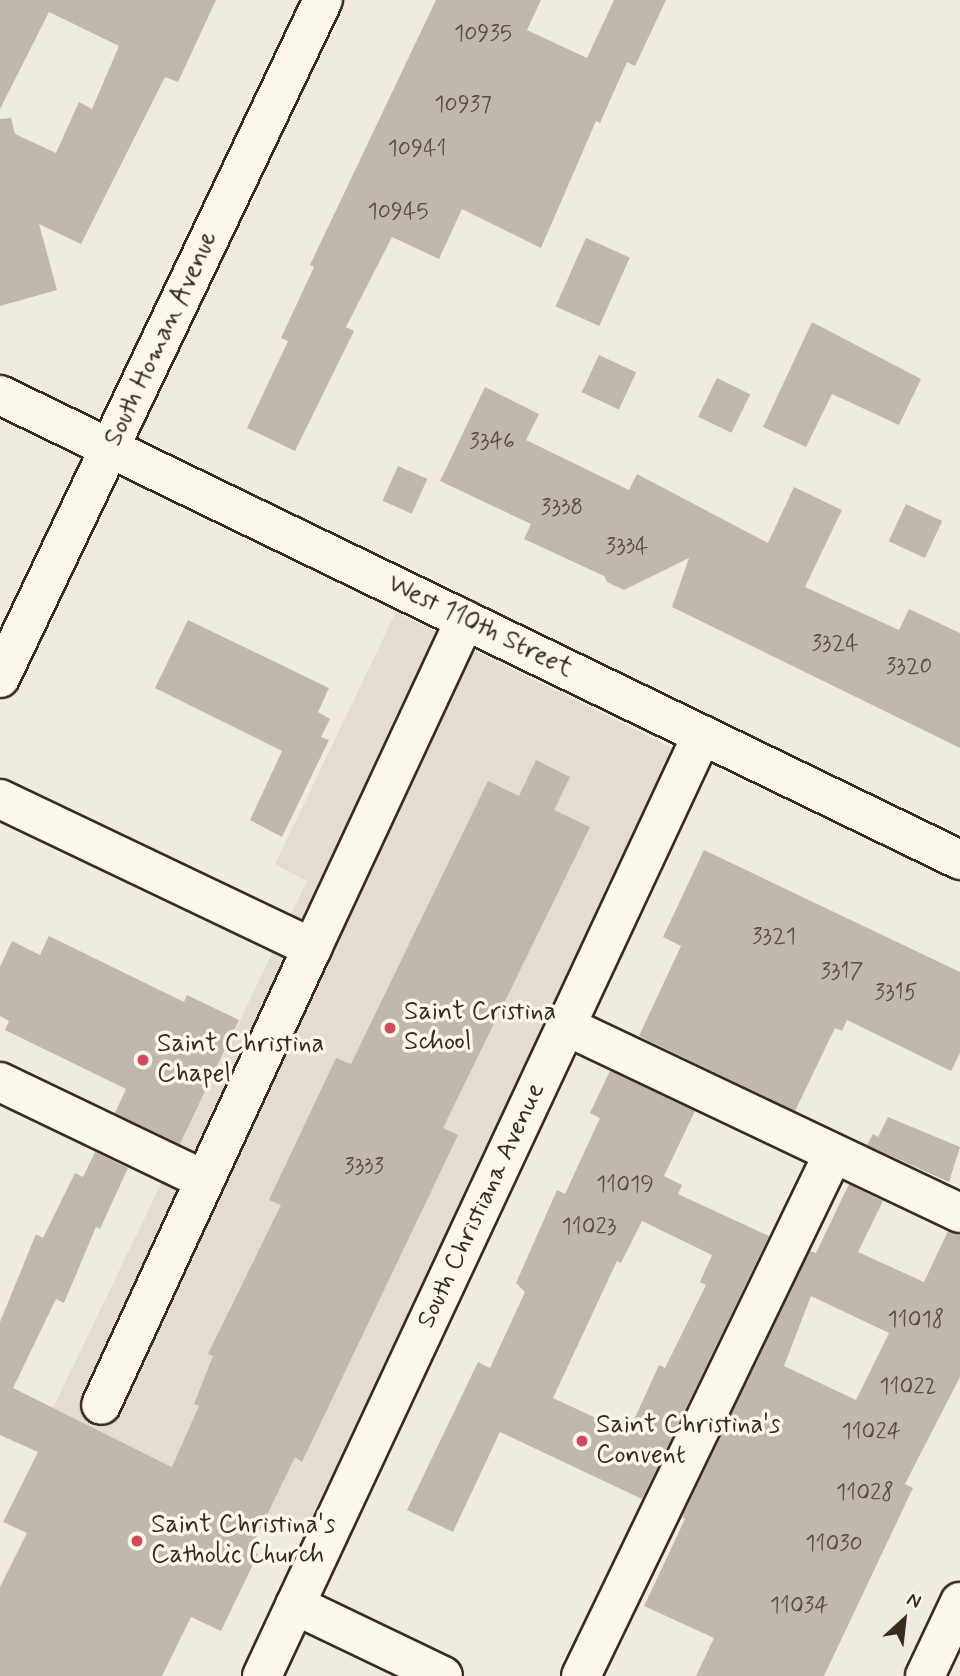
<!DOCTYPE html>
<style>
body{margin:0}
#map{position:relative;width:960px;height:1676px;overflow:hidden;background:#f0ebe0;font-family:Mynerve,sans-serif}
div>[style]{position:absolute}
[style*='--x']{left:calc(var(--x)*1px);top:calc(var(--y)*1px);width:calc(var(--w)*1px);rotate:calc(var(--a)*1deg)}
.built>*{inset:0;background:#e2dcd1}
.building>*{inset:0;background:#c0b8ad;transform-origin:0 0}
.roads{filter:drop-shadow(2px 0 #3b2a1e) drop-shadow(-2px 0 #3b2a1e) drop-shadow(0 2px #3b2a1e) drop-shadow(0 -2px #3b2a1e)}
.minor>*{height:38px;margin:-19px;padding:0 19px;transform-origin:19px;border-radius:19px;background:#fbf7ec}
.dots>*{width:19px;height:19px;translate:-50% -50%;box-sizing:border-box;border:4px solid #fbf7ec;border-radius:50%}
span{translate:-50% -50%;white-space:nowrap;text-align:center;line-height:1.15;-webkit-text-stroke:7px #fbf7ec;paint-order:stroke}
.number-label{font-size:23px;color:#5c4e42}
.number-label span{-webkit-text-stroke-width:0}
.street-label{font-size:26px;color:#3b2a1e}
.poi-label{font-size:26px;color:#3b2a1e}
.left{translate:0 -50%;text-align:left}
.north{position:absolute;left:869px;top:1585px;width:70px;height:70px;-webkit-text-stroke:5px #fbf7ec;paint-order:stroke;rotate:27deg;font-size:19px;font-weight:700;line-height:28px;text-align:center;color:#3b2a1e}
.north::after{content:'';display:block;margin:auto;width:24px;height:32px;background:#3b2a1e;clip-path:polygon(50% 0,100% 100%,50% 72%,0 100%)}
</style>
<div id="map">
<div class="built">
<div style="clip-path:polygon(396px 612px,676px 750px,305px 1532px,53px 1408px,307px 881px,275px 864px)"></div>
</div>
<div class="building">
<div style="clip-path:polygon(0 0,216px 0,178px 82px,165px 77px,81px 244px,39px 224px,57px 290px,0 306px,0 119px,11px 118px,15px 134px,56px 153px,79px 102px,92px 109px,119px 46px,49px 12px,0 109px)"></div>
<div style="clip-path:polygon(436px 0,541px 0,527px 30px,587px 58px,614px 0,666px 0,635px 66px,627px 62px,600px 123px,596px 121px,541px 248px,462px 209px,439px 259px,392px 237px,346px 327px,354px 331px,295px 451px,247px 428px,288px 341px,281px 338px,314px 267px,310px 265px)"></div>
<div style="left:586px;top:238px;width:48px;height:75px;rotate:24deg"></div>
<div style="clip-path:polygon(812px 322px,921px 379px,899px 425px,832px 394px,806px 447px,763px 427px)"></div>
<div style="left:599px;top:355px;width:41px;height:41px;rotate:25deg"></div>
<div style="left:717px;top:378px;width:37px;height:43px;rotate:26deg"></div>
<div style="clip-path:polygon(485px 387px,539px 414px,526px 440px,629px 490px,637px 474px,768px 543px,794px 487px,842px 510px,805px 587px,899px 630px,909px 609px,960px 633px,960px 748px,672px 607px,689px 558px,624px 590px,607px 582px,604px 576px,524px 539px,531px 524px,440px 481px)"></div>
<div style="left:398px;top:466px;width:32px;height:38px;rotate:24deg"></div>
<div style="left:906px;top:504px;width:40px;height:41px;rotate:25deg"></div>
<div style="clip-path:polygon(188px 620px,329px 688px,318px 712px,330px 719px,321px 737px,329px 740px,282px 837px,250px 820px,282px 751px,155px 688px)"></div>
<div style="clip-path:polygon(536px 760px,570px 777px,554px 810px,590px 827px,443px 1128px,458px 1135px,302px 1462px,295px 1457px,250px 1550px,258px 1554px,221px 1631px,191px 1617px,162px 1676px,0 1676px,0 1587px,27px 1533px,3px 1522px,38px 1452px,0 1435px,0 1322px,36px 1234px,43px 1238px,75px 1173px,83px 1177px,95px 1152px,128px 1168px,100px 1229px,96px 1227px,64px 1303px,56px 1299px,13px 1388px,172px 1467px,199px 1406px,194px 1404px,213px 1356px,208px 1354px,281px 1205px,269px 1200px,336px 1058px,351px 1064px,488px 781px,519px 796px)"></div>
<div style="clip-path:polygon(704px 850px,960px 972px,960px 1053px,951px 1071px,847px 1020px,842px 1031px,835px 1028px,795px 1111px,639px 1036px,681px 946px,663px 937px)"></div>
<div style="clip-path:polygon(49px 936px,184px 1002px,187px 995px,239px 1020px,180px 1144px,115px 1113px,126px 1089px,5px 1030px,9px 1021px,0 1016px,0 967px,12px 941px,40px 955px)"></div>
<div style="clip-path:polygon(evenodd,610px 1071px,695px 1111px,664px 1176px,682px 1185px,678px 1194px,769px 1236px,642px 1499px,500px 1432px,453px 1532px,407px 1510px,478px 1362px,490px 1368px,525px 1292px,516px 1283px,557px 1190px,565px 1194px,600px 1118px,590px 1113px,610px 1071px,642px 1221px,712px 1255px,700px 1282px,706px 1285px,665px 1368px,659px 1365px,628px 1433px,553px 1398px,617px 1261px,621px 1263px,642px 1221px)"></div>
<div style="clip-path:polygon(888px 1117px,960px 1147px,949px 1182px,867px 1145px,873px 1134px,878px 1137px)"></div>
<div style="clip-path:polygon(evenodd,849px 1184px,883px 1201px,858px 1252px,924px 1282px,948px 1231px,960px 1235px,960px 1377px,905px 1484px,913px 1488px,824px 1676px,696px 1676px,714px 1638px,644px 1606px,685px 1519px,682px 1517px,810px 1251px,816px 1253px,849px 1184px,811px 1296px,889px 1333px,856px 1400px,784px 1366px,811px 1296px)"></div>
</div>
<div class="roads">
<div class="minor">
<div style="--x:0;--y:395;--w:1067;--a:25.84"></div>
<div style="--x:0;--y:678;--w:751;--a:-64.53"></div>
<div style="--x:0;--y:799;--w:346;--a:25.5"></div>
<div style="--x:312;--y:948;--w:503;--a:114.78"></div>
<div style="--x:312;--y:948;--w:362;--a:-65"></div>
<div style="--x:566;--y:1026;--w:436;--a:25.4"></div>
<div style="--x:0;--y:1082;--w:227;--a:25.6"></div>
<div style="--x:295;--y:1605;--w:164;--a:25.6"></div>
<div style="--x:262;--y:1676;--w:1039;--a:-64.94"></div>
<div style="--x:581;--y:1676;--w:580;--a:-64.23"></div>
<div style="--x:925;--y:1676;--w:82;--a:-64.7"></div>
</div>
</div>
<div class="dots">
<div style="left:390px;top:1028px;background:#d1495b"></div>
<div style="left:143px;top:1060px;background:#d1495b"></div>
<div style="left:582px;top:1441px;background:#d1495b"></div>
<div style="left:137px;top:1541px;background:#d1495b"></div>
</div>
<div class="number-label">
<span style="left:483px;top:34px">10935</span>
<span style="left:463px;top:105px">10937</span>
<span style="left:417px;top:149px">10941</span>
<span style="left:398px;top:212px">10945</span>
<span style="left:492px;top:442px">3346</span>
<span style="left:562px;top:508px">3338</span>
<span style="left:627px;top:547px">3334</span>
<span style="left:835px;top:644px">3324</span>
<span style="left:909px;top:667px">3320</span>
<span style="left:774px;top:937px">3321</span>
<span style="left:842px;top:972px">3317</span>
<span style="left:896px;top:993px">3315</span>
<span style="left:364px;top:1167px">3333</span>
<span style="left:625px;top:1185px">11019</span>
<span style="left:589px;top:1227px">11023</span>
<span style="left:916px;top:1320px">11018</span>
<span style="left:908px;top:1387px">11022</span>
<span style="left:871px;top:1432px">11024</span>
<span style="left:865px;top:1493px">11028</span>
<span style="left:834px;top:1544px">11030</span>
<span style="left:799px;top:1606px">11034</span>
</div>
<div class="street-label">
<span style="left:162px;top:339px;rotate:-65deg">South Homan Avenue</span>
<span style="left:480px;top:627px;rotate:26deg">West 110th Street</span>
<span style="left:482px;top:1206px;rotate:-65deg">South Christiana Avenue</span>
</div>
<div class="poi-label">
<span class="left" style="left:404px;top:1028px">Saint Cristina<br>School</span>
<span class="left" style="left:157px;top:1060px">Saint Christina<br>Chapel</span>
<span class="left" style="left:596px;top:1441px">Saint Christina's<br>Convent</span>
<span class="left" style="left:151px;top:1541px">Saint Christina's<br>Catholic Church</span>
</div>
<div class="north">N</div>
</div>
